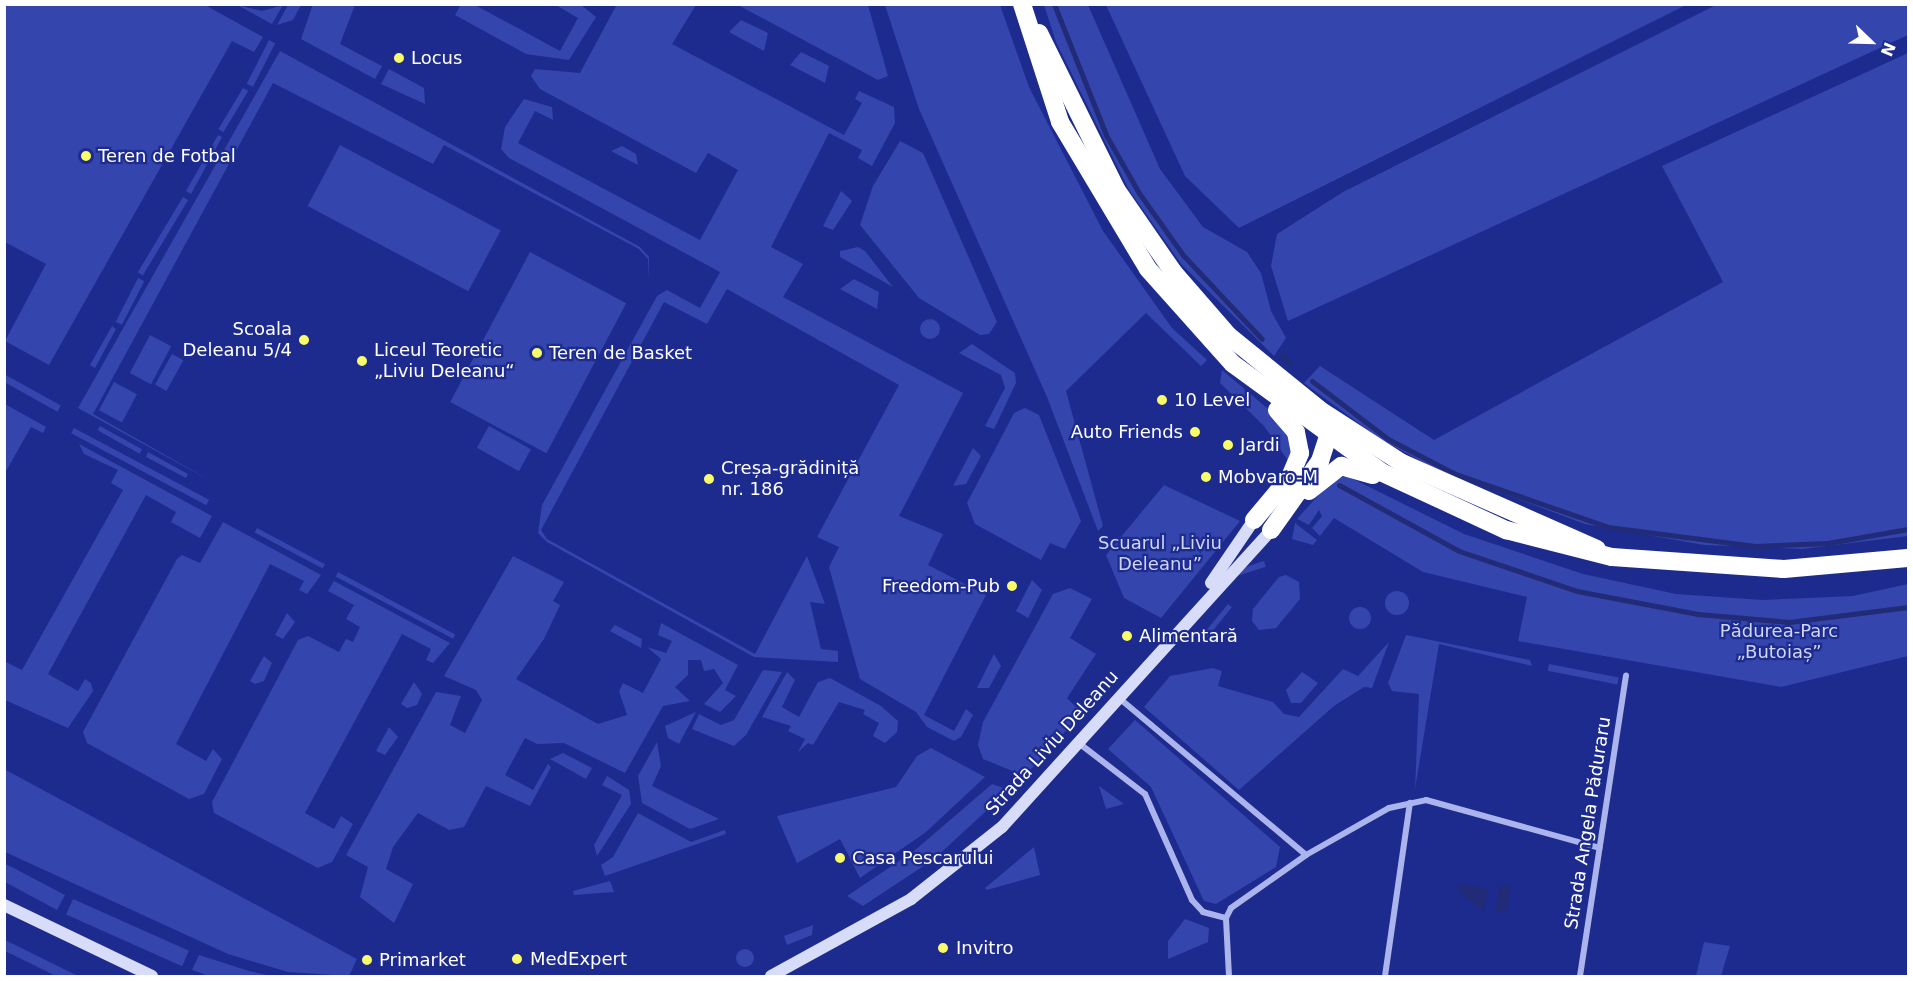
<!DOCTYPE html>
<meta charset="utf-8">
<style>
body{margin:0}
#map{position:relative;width:1913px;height:981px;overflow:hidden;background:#1d2b8e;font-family:"DejaVu Sans",sans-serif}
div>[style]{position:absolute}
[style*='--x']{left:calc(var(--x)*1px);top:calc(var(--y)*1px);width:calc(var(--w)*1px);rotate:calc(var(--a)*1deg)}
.green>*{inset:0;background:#3445ad;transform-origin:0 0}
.round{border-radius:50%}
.water>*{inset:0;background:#212b77;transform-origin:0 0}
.stream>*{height:5px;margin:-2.5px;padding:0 2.5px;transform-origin:2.5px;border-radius:2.5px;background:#212b77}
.street>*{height:6px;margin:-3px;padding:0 3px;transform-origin:3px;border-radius:3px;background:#abb4ed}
.secondary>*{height:12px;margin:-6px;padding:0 6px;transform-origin:6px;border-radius:6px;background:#d7dcf9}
.highway>*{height:18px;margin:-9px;padding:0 9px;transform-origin:9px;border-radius:9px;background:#fff}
.dots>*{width:16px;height:16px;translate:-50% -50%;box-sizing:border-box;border:3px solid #1d2b8e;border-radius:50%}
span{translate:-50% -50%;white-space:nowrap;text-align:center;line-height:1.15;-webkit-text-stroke:4.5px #1d2b8e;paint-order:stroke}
.poi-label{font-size:18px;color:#fff}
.left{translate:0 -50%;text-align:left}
.right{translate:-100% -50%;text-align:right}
.park-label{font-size:18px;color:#d0d6f9}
.street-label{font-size:18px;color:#fff}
.frame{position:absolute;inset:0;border:6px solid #fff;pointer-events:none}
.north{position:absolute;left:1841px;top:12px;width:60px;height:60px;-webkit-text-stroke:4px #1d2b8e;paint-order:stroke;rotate:113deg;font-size:16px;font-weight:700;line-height:24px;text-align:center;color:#fff}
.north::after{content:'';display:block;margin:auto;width:21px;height:27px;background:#fff;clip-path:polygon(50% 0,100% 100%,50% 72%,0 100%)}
</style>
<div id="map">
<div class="green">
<div style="clip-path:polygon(313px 4px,355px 5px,340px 44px,382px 66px,375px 79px,301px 39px)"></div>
<div style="clip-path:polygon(461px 4px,475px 5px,560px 51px,578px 18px,556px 5px,581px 5px,596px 17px,569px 60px,526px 54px,455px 15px)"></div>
<div style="clip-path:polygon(4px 5px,205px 5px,263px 37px,254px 52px,232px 41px,49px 365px,5px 341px,46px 264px,5px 242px)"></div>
<div style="clip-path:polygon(237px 5px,262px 11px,283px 5px,272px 24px)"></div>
<div style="clip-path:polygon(288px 5px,301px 5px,293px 20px,277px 25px)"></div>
<div style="clip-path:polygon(604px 5px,696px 5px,672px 44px,844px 135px,862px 103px,855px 99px,859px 91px,894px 107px,895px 123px,872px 166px,858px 158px,862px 150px,829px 133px,771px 247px,803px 264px,783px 297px,963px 393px,899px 516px,943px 534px,928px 565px,986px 595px,924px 715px,954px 731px,966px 709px,973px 715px,961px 737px,954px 741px,927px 727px,916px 712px,860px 679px,829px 567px,839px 547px,817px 537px,899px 385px,727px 289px,707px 324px,664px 302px,541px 530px,547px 539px,755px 654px,807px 556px,825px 604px,810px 602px,821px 649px,838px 651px,838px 662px,754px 657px,547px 542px,538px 533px,542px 505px,657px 296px,667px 290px,700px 308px,720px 272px,509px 158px,501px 149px,505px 127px,524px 99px,552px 107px,553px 120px,535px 111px,518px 143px,700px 240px,738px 170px,708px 153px,696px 173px,540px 89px,531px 76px,535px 69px,580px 73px,616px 6px)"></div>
<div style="clip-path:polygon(738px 5px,868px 5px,888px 76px,878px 80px)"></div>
<div style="clip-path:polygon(885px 5px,1000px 5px,1029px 87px,1103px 231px,1172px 328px,1207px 360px,1201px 366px,1146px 313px,1066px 391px,1103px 526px,1098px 531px,1047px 397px,919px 109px)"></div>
<div style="clip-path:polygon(1044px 5px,1088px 5px,1160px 169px,1203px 227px,1247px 252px,1261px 273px,1271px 311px,1286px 338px,1274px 356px,1182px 265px,1129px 190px,1056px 42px)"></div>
<div style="clip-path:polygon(1106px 5px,1686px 5px,1239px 228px,1185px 176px)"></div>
<div style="clip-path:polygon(1716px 5px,1908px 5px,1908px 35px,1288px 321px,1271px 266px,1277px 234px,1343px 192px)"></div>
<div style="clip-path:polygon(741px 20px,768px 33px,764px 51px,729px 32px)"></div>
<div style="left:269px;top:40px;width:7px;height:49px;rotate:27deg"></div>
<div style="clip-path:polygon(280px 51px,640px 247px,649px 257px,648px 281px,648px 259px,639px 249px,444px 145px,433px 164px,273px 83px,93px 414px,218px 485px,78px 408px)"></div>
<div style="clip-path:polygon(801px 52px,829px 66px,825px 83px,790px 65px)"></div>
<div style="clip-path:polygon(1908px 53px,1908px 536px,1802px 549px,1704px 545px,1585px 524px,1432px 467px,1380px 439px,1304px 383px,1320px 366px,1434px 440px,1723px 282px,1662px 166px)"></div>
<div style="clip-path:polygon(389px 69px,424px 88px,425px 104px,381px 84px)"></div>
<div style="left:243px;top:88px;width:6px;height:48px;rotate:31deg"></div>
<div style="clip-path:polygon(218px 135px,222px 137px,191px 194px,186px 191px)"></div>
<div style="clip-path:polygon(900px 141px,923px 153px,997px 322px,989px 334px,980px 335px,919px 298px,860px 225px,873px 186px)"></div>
<div style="left:340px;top:145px;width:182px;height:69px;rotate:28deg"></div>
<div style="clip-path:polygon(622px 146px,636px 154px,638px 165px,611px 151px)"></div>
<div style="clip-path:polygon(841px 191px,852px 201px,833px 230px,823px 226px)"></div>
<div style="left:183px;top:197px;width:6px;height:88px;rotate:31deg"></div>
<div style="clip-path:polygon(858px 247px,865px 251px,893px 287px,840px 257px,840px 251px)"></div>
<div style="left:530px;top:252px;width:109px;height:170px;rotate:28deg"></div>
<div style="left:138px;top:278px;width:7px;height:49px;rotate:27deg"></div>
<div style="clip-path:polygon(854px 279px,879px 292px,877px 309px,840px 289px)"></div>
<div class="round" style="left:920px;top:319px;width:20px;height:20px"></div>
<div style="clip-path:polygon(112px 326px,116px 329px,95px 368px,90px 365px)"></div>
<div style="left:150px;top:335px;width:24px;height:43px;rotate:28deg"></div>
<div style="clip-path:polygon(972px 344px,1015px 373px,1016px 383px,994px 429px,985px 426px,1005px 388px,1001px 375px,959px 353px)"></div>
<div style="left:172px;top:354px;width:13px;height:35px;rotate:29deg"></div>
<div style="clip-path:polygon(1222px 370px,1281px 420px,1294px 444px,1289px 462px,1264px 426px,1220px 383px)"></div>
<div style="left:4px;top:374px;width:65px;height:7px;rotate:29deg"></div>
<div style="left:114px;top:382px;width:26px;height:32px;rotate:28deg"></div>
<div style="clip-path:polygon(5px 404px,46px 427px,43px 433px,31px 427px,5px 473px)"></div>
<div style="clip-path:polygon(1025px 408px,1039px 415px,1081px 521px,1065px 549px,1050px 543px,1041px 560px,975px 524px,967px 503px,1014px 413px)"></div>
<div style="left:100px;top:426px;width:48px;height:5px;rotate:29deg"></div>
<div style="left:489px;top:426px;width:48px;height:25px;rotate:29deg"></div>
<div style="left:74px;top:428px;width:153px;height:6px;rotate:28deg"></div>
<div style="clip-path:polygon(79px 444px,212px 516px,200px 538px,171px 522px,176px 512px,146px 495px,48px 674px,78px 691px,85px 679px,91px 683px,93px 691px,68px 728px,5px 700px,4px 661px,22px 670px,123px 490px,111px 483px,118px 470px,84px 454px)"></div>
<div style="clip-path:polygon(973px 448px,981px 456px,966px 484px,953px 486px)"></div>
<div style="clip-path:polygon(148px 452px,188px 474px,186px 478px,146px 457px)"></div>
<div style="clip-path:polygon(1347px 476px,1464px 534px,1583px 574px,1676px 594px,1763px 600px,1853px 596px,1908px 584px,1908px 656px,1781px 687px,1518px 641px,1527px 597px,1423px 572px,1334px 518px,1320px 536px,1312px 528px,1322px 516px,1319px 510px,1309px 525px,1297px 519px,1332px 480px)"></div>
<div style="clip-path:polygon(1164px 485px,1240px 521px,1161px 618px,1124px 598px,1106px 555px)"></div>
<div style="clip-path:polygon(223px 522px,321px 575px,307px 594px,299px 590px,304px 581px,270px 564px,176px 744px,206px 761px,213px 749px,222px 759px,204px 794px,189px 799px,87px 743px,83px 732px,177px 559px,182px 555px,200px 563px)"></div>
<div style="clip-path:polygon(1295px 523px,1317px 540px,1313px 545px,1292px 539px)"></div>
<div style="left:257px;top:528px;width:77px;height:5px;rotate:28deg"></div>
<div style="clip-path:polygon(513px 556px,564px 582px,553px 601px,560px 605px,544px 639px,516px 679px,598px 724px,627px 715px,619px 691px,623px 683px,643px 693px,661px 659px,647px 647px,666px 653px,672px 641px,658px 635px,661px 623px,738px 665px,725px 690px,736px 696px,720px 712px,704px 704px,723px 683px,714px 669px,704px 671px,701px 660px,688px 660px,688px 675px,675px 687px,690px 701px,663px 706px,625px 773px,564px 743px,537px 744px,525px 738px,505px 775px,533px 790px,548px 764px,551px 767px,530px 806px,486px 786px,464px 827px,449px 830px,418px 813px,393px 847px,386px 869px,413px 884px,394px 923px,360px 897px,368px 867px,346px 855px,436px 692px,461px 696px,450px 725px,465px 733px,482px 700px,476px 690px,444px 676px)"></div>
<div style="left:1264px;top:561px;width:6px;height:49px;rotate:72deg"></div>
<div style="left:338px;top:572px;width:133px;height:5px;rotate:28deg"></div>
<div style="clip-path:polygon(1286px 575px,1299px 582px,1300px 599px,1276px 628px,1259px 630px,1252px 621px,1253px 609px,1279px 577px)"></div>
<div style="clip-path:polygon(1032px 580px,1042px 590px,1028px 618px,1016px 611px)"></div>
<div style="clip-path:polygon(334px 581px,450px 643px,433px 663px,426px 660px,431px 649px,402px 634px,305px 813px,334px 829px,341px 816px,353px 824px,332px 862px,318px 868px,214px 813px,212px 802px,298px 640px,308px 636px,339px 652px,346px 639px,353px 642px,360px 627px,346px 619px,354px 605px,328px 591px)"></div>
<div style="clip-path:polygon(1070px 588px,1092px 599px,1070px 638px,1096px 654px,1067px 698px,1082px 713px,1025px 776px,983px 759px,978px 745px,983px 722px,1053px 594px)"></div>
<div class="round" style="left:1385px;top:591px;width:24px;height:24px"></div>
<div style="clip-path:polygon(1228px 604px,1232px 607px,1202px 644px,1195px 644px)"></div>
<div class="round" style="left:1349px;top:607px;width:22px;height:22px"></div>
<div style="clip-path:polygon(287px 613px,295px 622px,283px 639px,275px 635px)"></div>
<div style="clip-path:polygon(615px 625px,642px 639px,641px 648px,610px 631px)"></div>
<div style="clip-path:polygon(1406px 635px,1530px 660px,1532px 666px,1439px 644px,1415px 789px,1419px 694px,1392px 691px,1388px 683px)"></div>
<div style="clip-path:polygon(1389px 642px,1372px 688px,1364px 687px,1334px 706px,1239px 790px,1144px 707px,1170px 676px,1213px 668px,1222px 671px,1218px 686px,1273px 702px,1284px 714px,1299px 717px,1343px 669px,1358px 676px)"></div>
<div style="clip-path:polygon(994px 654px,1001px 666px,989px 688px,977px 688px)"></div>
<div style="clip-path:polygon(264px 656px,272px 663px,264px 681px,255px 684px,250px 681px)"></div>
<div style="left:1549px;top:664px;width:71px;height:7px;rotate:11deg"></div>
<div style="clip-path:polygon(763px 670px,782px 672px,746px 735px,734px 746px,692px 729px,699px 714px,721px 725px,734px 720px)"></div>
<div style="clip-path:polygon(787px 672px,795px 680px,782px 707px,799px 717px,818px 682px,830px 678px,881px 706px,898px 721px,897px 732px,885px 743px,873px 736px,879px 723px,863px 714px,865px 710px,839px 702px,813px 745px,808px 743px,798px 752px,805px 739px,788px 731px,791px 726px,762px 717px)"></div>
<div style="clip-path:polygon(1302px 672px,1318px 683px,1301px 703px,1291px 703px,1286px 690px)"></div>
<div style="clip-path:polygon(414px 682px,422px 694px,417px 705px,407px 708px,401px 704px)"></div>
<div style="clip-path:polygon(696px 712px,679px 744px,668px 738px,665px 726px)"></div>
<div style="clip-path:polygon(1135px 720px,1280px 847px,1276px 867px,1216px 904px,1204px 901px,1151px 787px,1108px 749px)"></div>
<div style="clip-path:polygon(389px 727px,398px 737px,385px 755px,376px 751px)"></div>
<div style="clip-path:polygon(657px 742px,661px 766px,652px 786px,719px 819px,690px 829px,642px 803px,638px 776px)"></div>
<div style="clip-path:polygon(931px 748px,985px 777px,926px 832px,860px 878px,840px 839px,797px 863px,777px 816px,896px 787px,917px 756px)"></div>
<div style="clip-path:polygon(563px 753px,592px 768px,586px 779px,550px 759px)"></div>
<div style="clip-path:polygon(4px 769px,357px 959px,349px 976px,288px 972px,228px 954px,5px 852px)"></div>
<div style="clip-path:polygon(607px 776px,629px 790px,631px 804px,597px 856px,594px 845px,622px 795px,602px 785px)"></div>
<div style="clip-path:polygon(992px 784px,1009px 790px,934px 859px,863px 906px,847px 896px,914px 851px)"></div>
<div style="clip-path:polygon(1099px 786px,1124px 804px,1106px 809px)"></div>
<div style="clip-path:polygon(638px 813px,691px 842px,725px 830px,726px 834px,605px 876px,601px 865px,613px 857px)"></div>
<div style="clip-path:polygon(1034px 847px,1040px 875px,987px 890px,985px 888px)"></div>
<div style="clip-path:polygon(4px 863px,65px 895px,57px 910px,5px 882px)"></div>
<div style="clip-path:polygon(610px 881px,614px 892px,574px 895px,573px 891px)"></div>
<div style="left:73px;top:899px;width:127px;height:17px;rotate:24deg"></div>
<div style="clip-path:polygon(1185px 919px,1209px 928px,1208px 942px,1168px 959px,1168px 941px)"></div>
<div style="clip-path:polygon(813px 925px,812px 935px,787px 945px,784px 936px)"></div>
<div style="clip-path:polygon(5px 940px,78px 976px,56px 976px,5px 951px)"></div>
<div style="clip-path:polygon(1704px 942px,1730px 946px,1721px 976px,1696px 976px)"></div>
<div class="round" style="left:736px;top:949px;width:18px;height:18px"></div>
<div style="clip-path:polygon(199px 955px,249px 971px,271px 976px,209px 976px,192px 970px)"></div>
</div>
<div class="water">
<div style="clip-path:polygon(1459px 884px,1488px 888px,1484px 911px,1458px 891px)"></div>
<div style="left:1500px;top:884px;width:11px;height:27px;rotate:10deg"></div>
</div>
<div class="stream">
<div style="--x:1054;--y:4;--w:141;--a:68.3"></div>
<div style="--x:1106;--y:135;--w:67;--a:60.4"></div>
<div style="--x:1139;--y:193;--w:76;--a:54.6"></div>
<div style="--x:1183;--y:255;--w:115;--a:46.8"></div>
<div style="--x:1282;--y:356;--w:11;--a:41"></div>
<div style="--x:1312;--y:381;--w:96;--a:37.3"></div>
<div style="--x:1388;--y:439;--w:73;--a:27.6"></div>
<div style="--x:1453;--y:473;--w:164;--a:19.2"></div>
<div style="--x:1608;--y:527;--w:148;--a:7.4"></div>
<div style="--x:1755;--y:546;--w:73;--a:-2.4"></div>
<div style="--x:1828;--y:543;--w:81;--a:-9.9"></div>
<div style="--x:1339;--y:485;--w:137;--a:28.8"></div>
<div style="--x:1459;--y:551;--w:125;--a:18.7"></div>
<div style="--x:1577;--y:591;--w:123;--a:10.8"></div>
<div style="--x:1698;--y:614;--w:91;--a:5"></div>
<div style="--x:1789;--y:622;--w:120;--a:-7.2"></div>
</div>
<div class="street">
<div style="--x:1119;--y:698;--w:244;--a:40"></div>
<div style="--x:1306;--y:855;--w:95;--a:-29.5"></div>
<div style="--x:1389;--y:808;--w:38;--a:-12"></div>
<div style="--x:1426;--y:800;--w:180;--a:15.4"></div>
<div style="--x:1080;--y:744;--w:82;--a:37.6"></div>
<div style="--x:1145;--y:794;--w:116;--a:66.1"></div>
<div style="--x:1192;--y:900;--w:16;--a:47"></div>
<div style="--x:1203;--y:912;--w:24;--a:15"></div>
<div style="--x:1229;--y:976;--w:58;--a:-93"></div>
<div style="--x:1226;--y:918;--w:11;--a:-63"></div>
<div style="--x:1231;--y:908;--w:92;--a:-35.2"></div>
<div style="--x:1385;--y:976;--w:175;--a:-81.8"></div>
<div style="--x:1580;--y:976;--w:304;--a:-81.3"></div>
</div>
<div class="secondary">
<div style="--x:1211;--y:583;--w:76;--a:-55.7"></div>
<div style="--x:4;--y:905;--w:164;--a:25.6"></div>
<div style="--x:771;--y:976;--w:160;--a:-28.8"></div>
<div style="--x:911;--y:899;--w:116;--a:-38.4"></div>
<div style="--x:1002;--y:827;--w:401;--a:-47.8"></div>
</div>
<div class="highway">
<div style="--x:1022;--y:4;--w:124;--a:72.1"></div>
<div style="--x:1060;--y:122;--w:171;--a:59.1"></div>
<div style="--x:1148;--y:269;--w:127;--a:48.2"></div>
<div style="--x:1233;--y:364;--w:185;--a:36"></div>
<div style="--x:1383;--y:473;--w:136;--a:24.9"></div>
<div style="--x:1506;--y:530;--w:109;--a:14.3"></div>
<div style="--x:1612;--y:557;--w:172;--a:4"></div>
<div style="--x:1784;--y:569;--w:124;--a:-5.1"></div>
<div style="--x:1039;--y:33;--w:174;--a:63.7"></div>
<div style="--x:1116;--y:189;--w:102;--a:55.4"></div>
<div style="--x:1174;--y:273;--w:84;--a:48.9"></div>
<div style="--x:1229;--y:336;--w:117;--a:39.1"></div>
<div style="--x:1320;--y:410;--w:98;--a:32.9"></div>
<div style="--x:1402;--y:463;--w:213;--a:23.8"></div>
<div style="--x:1309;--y:491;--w:41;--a:-38"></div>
<div style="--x:1341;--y:466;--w:33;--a:16"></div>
<div style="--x:1254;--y:520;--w:56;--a:-50.1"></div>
<div style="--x:1290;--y:477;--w:26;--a:-67"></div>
<div style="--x:1300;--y:453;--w:21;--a:-101"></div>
<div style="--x:1296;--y:432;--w:29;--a:-131"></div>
<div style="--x:1271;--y:530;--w:85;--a:-54.6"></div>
<div style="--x:1320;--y:461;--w:25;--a:-72"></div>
<div style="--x:1328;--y:437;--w:12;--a:-110"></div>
</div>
<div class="dots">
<div style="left:399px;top:58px;background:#f9fc6a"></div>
<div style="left:86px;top:156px;background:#f9fc6a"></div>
<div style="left:304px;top:340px;background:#f9fc6a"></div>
<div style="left:537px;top:353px;background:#f9fc6a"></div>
<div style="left:362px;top:361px;background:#f9fc6a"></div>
<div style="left:1162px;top:400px;background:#f9fc6a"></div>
<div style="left:1195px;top:432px;background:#f9fc6a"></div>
<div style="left:1228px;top:445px;background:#f9fc6a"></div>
<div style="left:1206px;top:477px;background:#f9fc6a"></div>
<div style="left:709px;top:479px;background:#f9fc6a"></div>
<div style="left:1012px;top:586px;background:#f9fc6a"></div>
<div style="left:1127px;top:636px;background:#f9fc6a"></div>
<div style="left:840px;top:858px;background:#f9fc6a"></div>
<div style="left:943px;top:948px;background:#f9fc6a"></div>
<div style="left:517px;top:959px;background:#f9fc6a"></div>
<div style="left:367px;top:960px;background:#f9fc6a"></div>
</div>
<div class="poi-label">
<span class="left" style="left:411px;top:58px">Locus</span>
<span class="left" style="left:98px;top:156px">Teren de Fotbal</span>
<span class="right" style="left:292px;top:340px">Scoala<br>Deleanu 5/4</span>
<span class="left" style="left:374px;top:361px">Liceul Teoretic<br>„Liviu Deleanu“</span>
<span class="left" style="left:549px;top:353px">Teren de Basket</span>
<span class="left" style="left:1174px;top:400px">10 Level</span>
<span class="right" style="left:1183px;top:432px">Auto Friends</span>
<span class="left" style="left:1240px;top:445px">Jardi</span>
<span class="left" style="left:721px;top:479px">Creșa-grădiniță<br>nr. 186</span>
<span class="left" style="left:1218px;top:477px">Mobvaro-M</span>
<span class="right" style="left:1000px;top:586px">Freedom-Pub</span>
<span class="left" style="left:1139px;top:636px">Alimentară</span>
<span class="left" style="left:852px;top:858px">Casa Pescarului</span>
<span class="left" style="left:956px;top:948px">Invitro</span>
<span class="left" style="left:530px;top:959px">MedExpert</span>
<span class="left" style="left:379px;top:960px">Primarket</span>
</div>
<div class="park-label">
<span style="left:1160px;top:554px">Scuarul „Liviu<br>Deleanu”</span>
<span style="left:1779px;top:642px">Pădurea-Parc<br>„Butoiaș”</span>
</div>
<div class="street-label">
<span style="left:1052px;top:743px;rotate:-48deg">Strada Liviu Deleanu</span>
<span style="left:1588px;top:823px;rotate:-81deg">Strada Angela Păduraru</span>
</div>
<div class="frame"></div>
<div class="north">N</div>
</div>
